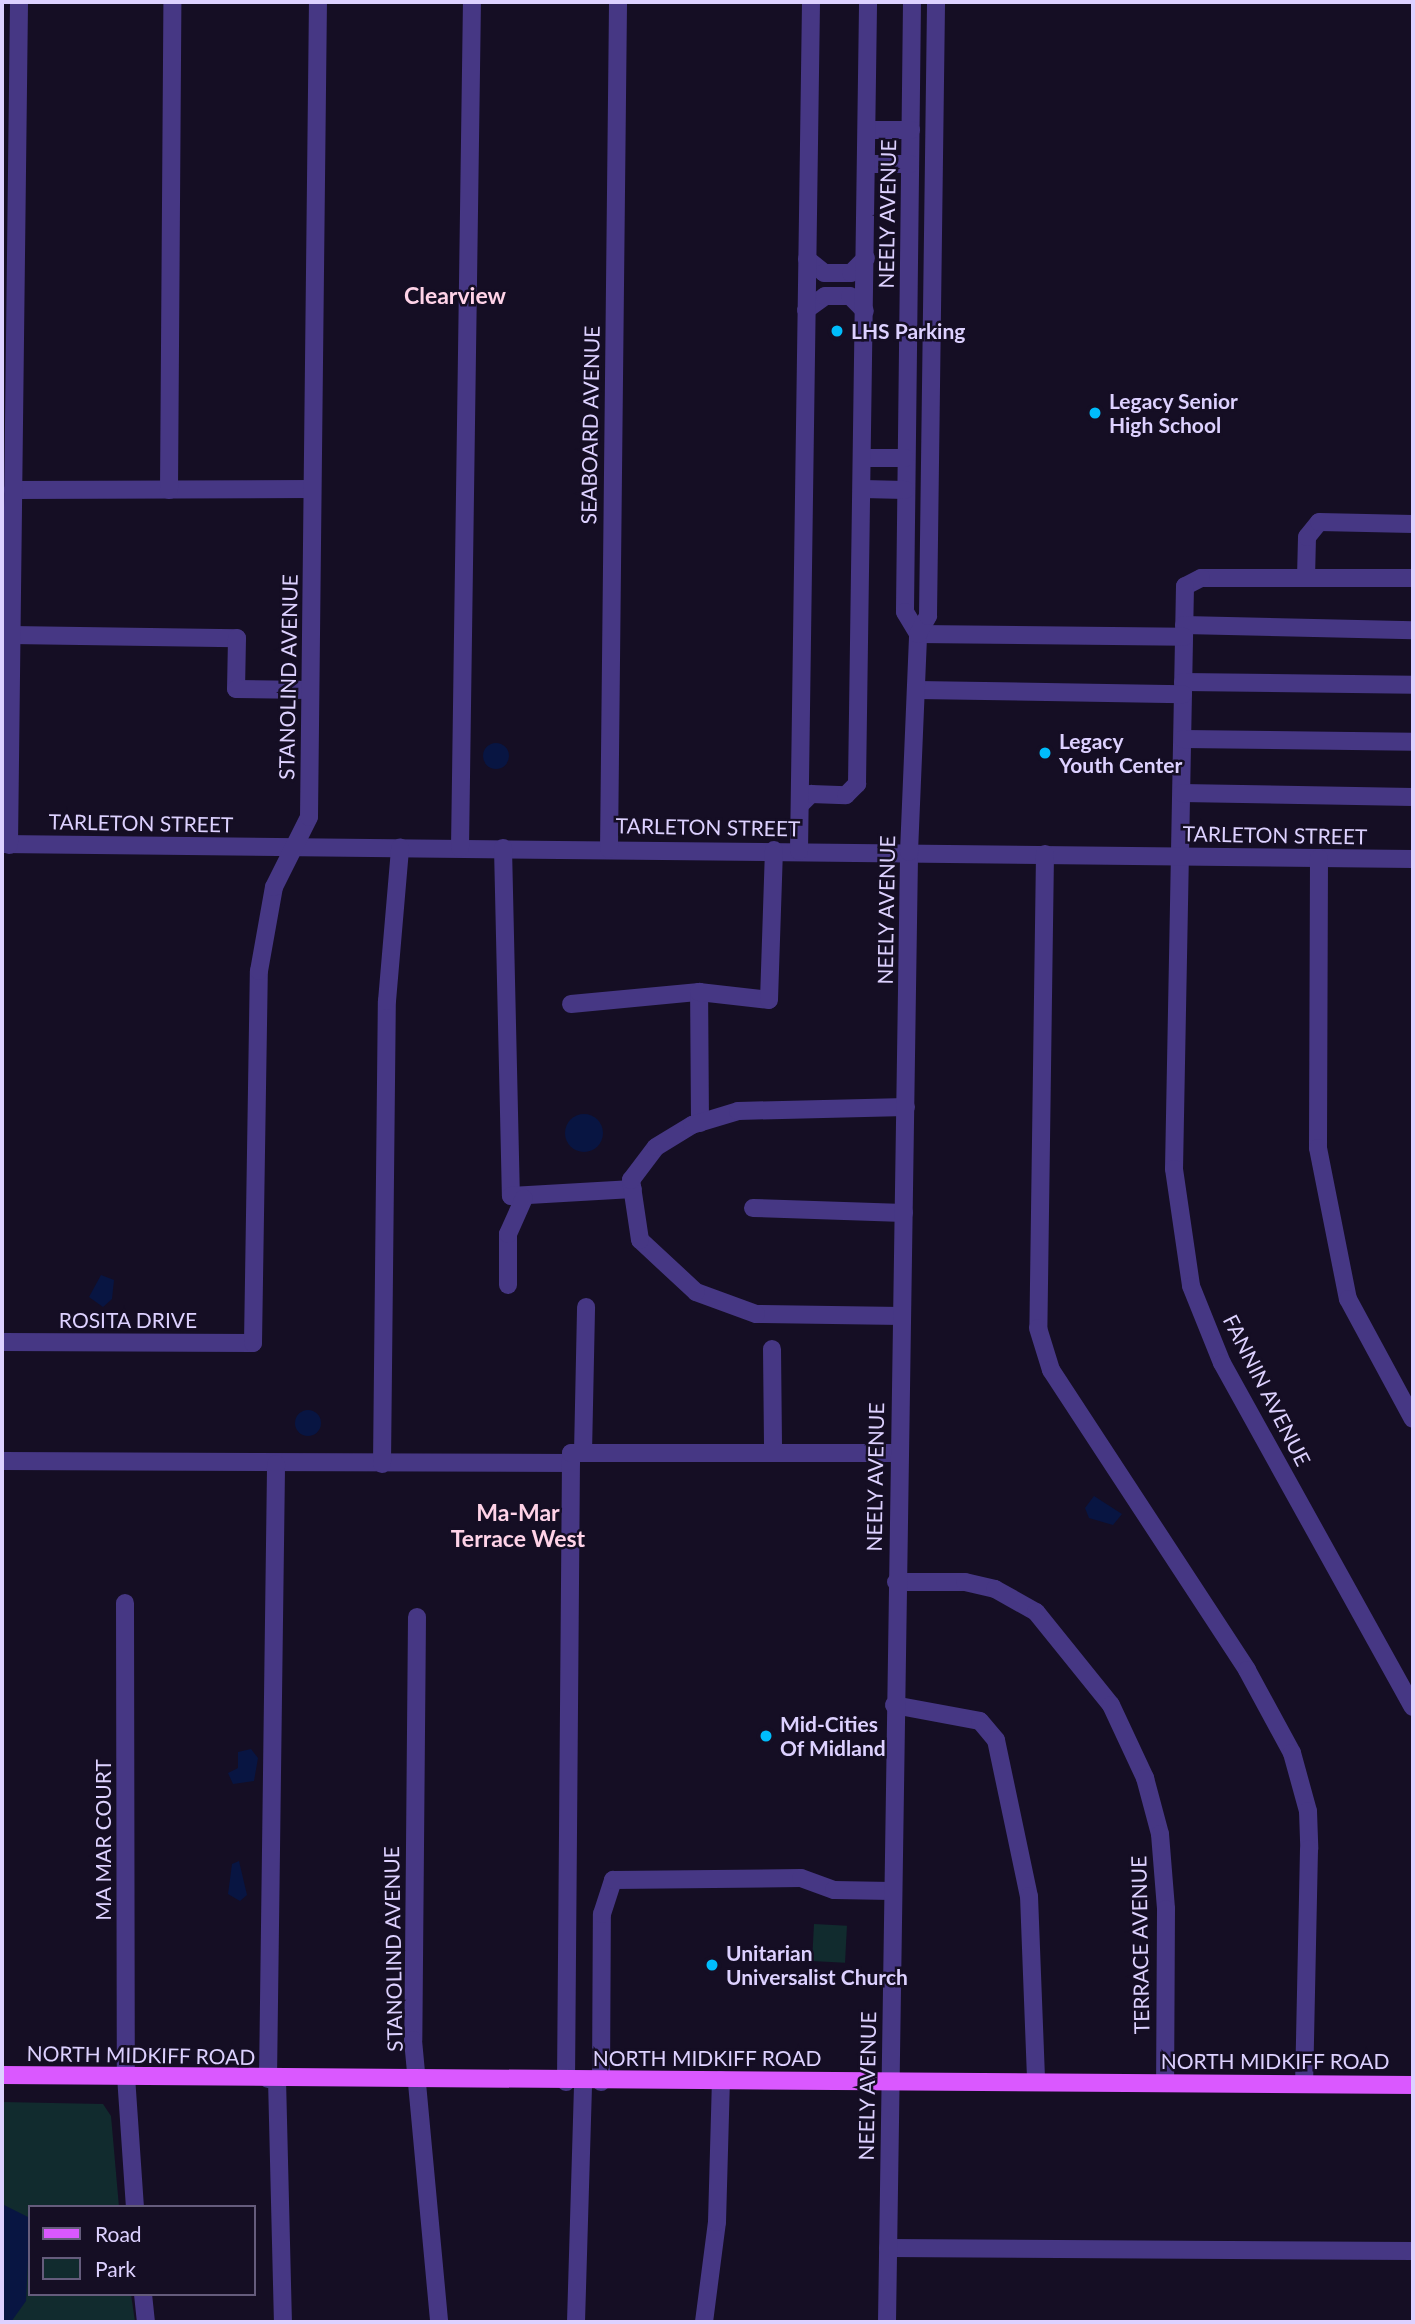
<!DOCTYPE html>
<style>
body{margin:0}
#map{position:relative;width:1415px;height:2324px;overflow:hidden;background:#150e24;font-family:Lato,sans-serif}
div>[style]{position:absolute}
[style*='--x']{left:calc(var(--x)*1px);top:calc(var(--y)*1px);width:calc(var(--w)*1px);rotate:calc(var(--a)*1deg)}
.green>*{inset:0;background:#112b2e;transform-origin:0 0}
.water>*{inset:0;background:#081542}
.round{border-radius:50%}
.minor>*{height:18px;margin:-9px;padding:0 9px;transform-origin:9px;border-radius:9px;background:#463784}
.major>*{height:18px;margin:-9px;padding:0 9px;transform-origin:9px;border-radius:9px;background:#da58ff}
.dots>*{width:19px;height:19px;translate:-50% -50%;box-sizing:border-box;border:4px solid #150e24;border-radius:50%}
span{translate:-50% -50%;white-space:nowrap;text-align:center;line-height:1.15;-webkit-text-stroke:5px #150e24;paint-order:stroke}
.street-label{font-size:21px;color:#ddd1ff}
.poi-label{font-size:21px;color:#ddd1ff;font-weight:700}
.left{translate:0 -50%;text-align:left}
.neighbourhood-label{font-size:23px;color:#ffd3e8;font-weight:700}
.frame{position:absolute;inset:0;border:4px solid #ddd1ff;pointer-events:none}
.legend{position:absolute;left:28px;top:2205px;width:228px;height:91px;box-sizing:border-box;background:#150e24;border:2px solid #655c7c;margin:0;padding:9px 12px;list-style:none;font-size:21px;color:#ddd1ff}
.legend li{display:flex;align-items:center;gap:14px;height:35px}
.legend b{width:35px;border:2px solid #655c7c}
</style>
<div id="map">
<div class="green">
<div style="left:814px;top:1924px;width:33px;height:37px;rotate:3deg"></div>
<div style="clip-path:polygon(2px 2102px,103px 2104px,111px 2116px,119px 2207px,30px 2207px,30px 2294px,131px 2294px,135px 2322px,2px 2322px)"></div>
</div>
<div class="water">
<div class="round" style="left:483px;top:743px;width:26px;height:26px"></div>
<div class="round" style="left:565px;top:1114px;width:38px;height:38px"></div>
<div style="clip-path:polygon(101px 1275px,114px 1280px,112px 1299px,103px 1307px,89px 1297px)"></div>
<div class="round" style="left:295px;top:1410px;width:26px;height:26px"></div>
<div style="clip-path:polygon(1094px 1496px,1122px 1514px,1113px 1525px,1089px 1518px,1085px 1508px)"></div>
<div style="clip-path:polygon(251px 1749px,258px 1758px,254px 1781px,233px 1784px,228px 1773px,238px 1768px,238px 1752px)"></div>
<div style="clip-path:polygon(239px 1861px,247px 1895px,240px 1901px,228px 1894px,232px 1864px)"></div>
<div style="clip-path:polygon(2px 2204px,30px 2218px,26px 2301px,11px 2322px,2px 2322px)"></div>
</div>
<div class="minor">
<div style="--x:912;--y:2;--w:610;--a:90.66"></div>
<div style="--x:905;--y:612;--w:26;--a:59"></div>
<div style="--x:867;--y:130;--w:44;--a:0"></div>
<div style="--x:867;--y:164;--w:43;--a:0"></div>
<div style="--x:807;--y:259;--w:22;--a:39"></div>
<div style="--x:824;--y:273;--w:27;--a:0"></div>
<div style="--x:851;--y:273;--w:21;--a:-45"></div>
<div style="--x:806;--y:310;--w:24;--a:-36"></div>
<div style="--x:825;--y:296;--w:25;--a:0"></div>
<div style="--x:850;--y:296;--w:21;--a:45"></div>
<div style="--x:863;--y:458;--w:42;--a:0"></div>
<div style="--x:863;--y:489;--w:42;--a:1.4"></div>
<div style="--x:13;--y:490;--w:299;--a:-0.2"></div>
<div style="--x:169;--y:490;--w:488;--a:-89.6"></div>
<div style="--x:1306;--y:578;--w:41;--a:-88.6"></div>
<div style="--x:1307;--y:537;--w:19;--a:-51"></div>
<div style="--x:1319;--y:522;--w:94;--a:1.2"></div>
<div style="--x:1413;--y:578;--w:212;--a:180"></div>
<div style="--x:1201;--y:578;--w:18;--a:153"></div>
<div style="--x:1185;--y:586;--w:583;--a:91.08"></div>
<div style="--x:1174;--y:1169;--w:118;--a:81.7"></div>
<div style="--x:1191;--y:1286;--w:83;--a:68.1"></div>
<div style="--x:1222;--y:1363;--w:393;--a:61"></div>
<div style="--x:1184;--y:625;--w:229;--a:1.3"></div>
<div style="--x:918;--y:634;--w:266;--a:0.6"></div>
<div style="--x:11;--y:635;--w:226;--a:0.8"></div>
<div style="--x:237;--y:638;--w:51;--a:91.1"></div>
<div style="--x:236;--y:689;--w:74;--a:0.8"></div>
<div style="--x:1183;--y:682;--w:230;--a:0.7"></div>
<div style="--x:917;--y:690;--w:266;--a:0.9"></div>
<div style="--x:1183;--y:739;--w:230;--a:0.7"></div>
<div style="--x:1182;--y:793;--w:231;--a:1"></div>
<div style="--x:800;--y:805;--w:16;--a:-45"></div>
<div style="--x:811;--y:794;--w:35;--a:2"></div>
<div style="--x:846;--y:795;--w:16;--a:-45"></div>
<div style="--x:857;--y:784;--w:782;--a:-89.19"></div>
<div style="--x:2;--y:844;--w:1411;--a:0.61"></div>
<div style="--x:9;--y:845;--w:843;--a:-89.32"></div>
<div style="--x:460;--y:848;--w:846;--a:-89.19"></div>
<div style="--x:503;--y:848;--w:348;--a:88.7"></div>
<div style="--x:511;--y:1196;--w:122;--a:-3.3"></div>
<div style="--x:609;--y:849;--w:847;--a:-89.39"></div>
<div style="--x:799;--y:851;--w:849;--a:-89.19"></div>
<div style="--x:1045;--y:854;--w:474;--a:90.8"></div>
<div style="--x:1038;--y:1328;--w:44;--a:72.8"></div>
<div style="--x:1051;--y:1370;--w:358;--a:56.8"></div>
<div style="--x:1247;--y:1670;--w:94;--a:61.5"></div>
<div style="--x:1292;--y:1753;--w:60;--a:74.6"></div>
<div style="--x:1308;--y:1811;--w:38;--a:88"></div>
<div style="--x:1309;--y:1849;--w:235;--a:91.2"></div>
<div style="--x:1319;--y:858;--w:290;--a:90.2"></div>
<div style="--x:1318;--y:1148;--w:154;--a:78.8"></div>
<div style="--x:1348;--y:1299;--w:136;--a:61.6"></div>
<div style="--x:571;--y:1004;--w:129;--a:-5.4"></div>
<div style="--x:700;--y:1123;--w:131;--a:-90.4"></div>
<div style="--x:699;--y:992;--w:70;--a:6.5"></div>
<div style="--x:769;--y:1000;--w:150;--a:-88.1"></div>
<div style="--x:753;--y:1208;--w:151;--a:1.9"></div>
<div style="--x:508;--y:1285;--w:51;--a:-90"></div>
<div style="--x:508;--y:1234;--w:39;--a:-66"></div>
<div style="--x:902;--y:1316;--w:146;--a:-179.2"></div>
<div style="--x:756;--y:1314;--w:64;--a:-159.9"></div>
<div style="--x:696;--y:1292;--w:76;--a:-137.1"></div>
<div style="--x:640;--y:1240;--w:61;--a:-98.5"></div>
<div style="--x:631;--y:1180;--w:41;--a:-52.9"></div>
<div style="--x:656;--y:1147;--w:42;--a:-31.4"></div>
<div style="--x:692;--y:1125;--w:48;--a:-16.9"></div>
<div style="--x:738;--y:1111;--w:168;--a:-1.4"></div>
<div style="--x:2;--y:1342;--w:251;--a:0.2"></div>
<div style="--x:253;--y:1343;--w:372;--a:-89.1"></div>
<div style="--x:259;--y:971;--w:85;--a:-79.9"></div>
<div style="--x:274;--y:887;--w:78;--a:-63.4"></div>
<div style="--x:309;--y:817;--w:815;--a:-89.37"></div>
<div style="--x:772;--y:1349;--w:103;--a:89.4"></div>
<div style="--x:583;--y:1453;--w:146;--a:-88.8"></div>
<div style="--x:2;--y:1461;--w:569;--a:0.2"></div>
<div style="--x:382;--y:1464;--w:463;--a:-89.4"></div>
<div style="--x:387;--y:1001;--w:154;--a:-85.1"></div>
<div style="--x:896;--y:1582;--w:69;--a:0"></div>
<div style="--x:965;--y:1582;--w:31;--a:13"></div>
<div style="--x:995;--y:1589;--w:47;--a:29.3"></div>
<div style="--x:1036;--y:1612;--w:119;--a:51.1"></div>
<div style="--x:1111;--y:1705;--w:81;--a:65"></div>
<div style="--x:1145;--y:1778;--w:58;--a:75"></div>
<div style="--x:1160;--y:1834;--w:75;--a:85.4"></div>
<div style="--x:1166;--y:1909;--w:174;--a:90.3"></div>
<div style="--x:125;--y:1603;--w:473;--a:89.9"></div>
<div style="--x:126;--y:2076;--w:131;--a:86.1"></div>
<div style="--x:417;--y:1617;--w:423;--a:90.5"></div>
<div style="--x:413;--y:2040;--w:283;--a:84.7"></div>
<div style="--x:894;--y:1705;--w:87;--a:10.5"></div>
<div style="--x:980;--y:1721;--w:25;--a:50"></div>
<div style="--x:996;--y:1740;--w:159;--a:78.1"></div>
<div style="--x:1029;--y:1896;--w:185;--a:87.8"></div>
<div style="--x:268;--y:2079;--w:615;--a:-89.25"></div>
<div style="--x:277;--y:2079;--w:243;--a:88.6"></div>
<div style="--x:566;--y:2082;--w:629;--a:-89.54"></div>
<div style="--x:571;--y:1453;--w:327;--a:0"></div>
<div style="--x:601;--y:2082;--w:168;--a:-89.7"></div>
<div style="--x:602;--y:1914;--w:36;--a:-72"></div>
<div style="--x:613;--y:1880;--w:188;--a:-0.6"></div>
<div style="--x:801;--y:1878;--w:35;--a:20"></div>
<div style="--x:834;--y:1890;--w:58;--a:1"></div>
<div style="--x:888;--y:2248;--w:525;--a:0.33"></div>
<div style="--x:143;--y:2294;--w:28;--a:84"></div>
<div style="--x:576;--y:2322;--w:240;--a:-88.3"></div>
<div style="--x:704;--y:2322;--w:101;--a:-82.6"></div>
<div style="--x:717;--y:2222;--w:142;--a:-88.4"></div>
<div style="--x:887;--y:2322;--w:1470;--a:-89.14"></div>
<div style="--x:909;--y:852;--w:218;--a:-87.6"></div>
<div style="--x:918;--y:634;--w:21;--a:-61"></div>
<div style="--x:928;--y:616;--w:614;--a:-89.25"></div>
</div>
<div class="major">
<div style="--x:2;--y:2075;--w:1411;--a:0.41"></div>
</div>
<div class="dots">
<div style="left:837px;top:331px;background:#00bdfc"></div>
<div style="left:1095px;top:413px;background:#00bdfc"></div>
<div style="left:1045px;top:753px;background:#00bdfc"></div>
<div style="left:766px;top:1736px;background:#00bdfc"></div>
<div style="left:712px;top:1965px;background:#00bdfc"></div>
</div>
<div class="street-label">
<span style="left:887px;top:214px;rotate:-89deg">NEELY AVENUE</span>
<span style="left:590px;top:425px;rotate:-89deg">SEABOARD AVENUE</span>
<span style="left:288px;top:677px;rotate:-89deg">STANOLIND AVENUE</span>
<span style="left:141px;top:823px;rotate:1deg">TARLETON STREET</span>
<span style="left:708px;top:827px;rotate:1deg">TARLETON STREET</span>
<span style="left:1275px;top:835px;rotate:1deg">TARLETON STREET</span>
<span style="left:886px;top:910px;rotate:-89deg">NEELY AVENUE</span>
<span style="left:128px;top:1320px">ROSITA DRIVE</span>
<span style="left:1267px;top:1390px;rotate:63deg">FANNIN AVENUE</span>
<span style="left:875px;top:1477px;rotate:-89deg">NEELY AVENUE</span>
<span style="left:103px;top:1840px;rotate:-90deg">MA MAR COURT</span>
<span style="left:1140px;top:1945px;rotate:-91deg">TERRACE AVENUE</span>
<span style="left:393px;top:1949px;rotate:-91deg">STANOLIND AVENUE</span>
<span style="left:141px;top:2055px;rotate:1deg">NORTH MIDKIFF ROAD</span>
<span style="left:707px;top:2058px">NORTH MIDKIFF ROAD</span>
<span style="left:1275px;top:2061px">NORTH MIDKIFF ROAD</span>
<span style="left:867px;top:2086px;rotate:-89deg">NEELY AVENUE</span>
</div>
<div class="poi-label">
<span class="left" style="left:851px;top:331px">LHS Parking</span>
<span class="left" style="left:1109px;top:413px">Legacy Senior<br>High School</span>
<span class="left" style="left:1059px;top:753px">Legacy<br>Youth Center</span>
<span class="left" style="left:780px;top:1736px">Mid-Cities<br>Of Midland</span>
<span class="left" style="left:726px;top:1965px">Unitarian<br>Universalist Church</span>
</div>
<div class="neighbourhood-label">
<span style="left:455px;top:295px">Clearview</span>
<span style="left:518px;top:1525px">Ma-Mar<br>Terrace West</span>
</div>
<div class="frame"></div>
<ul class="legend">
<li><b style="height:9px;background:#da58ff"></b>Road</li>
<li><b style="height:19px;background:#112b2e"></b>Park</li>
</ul>
</div>
